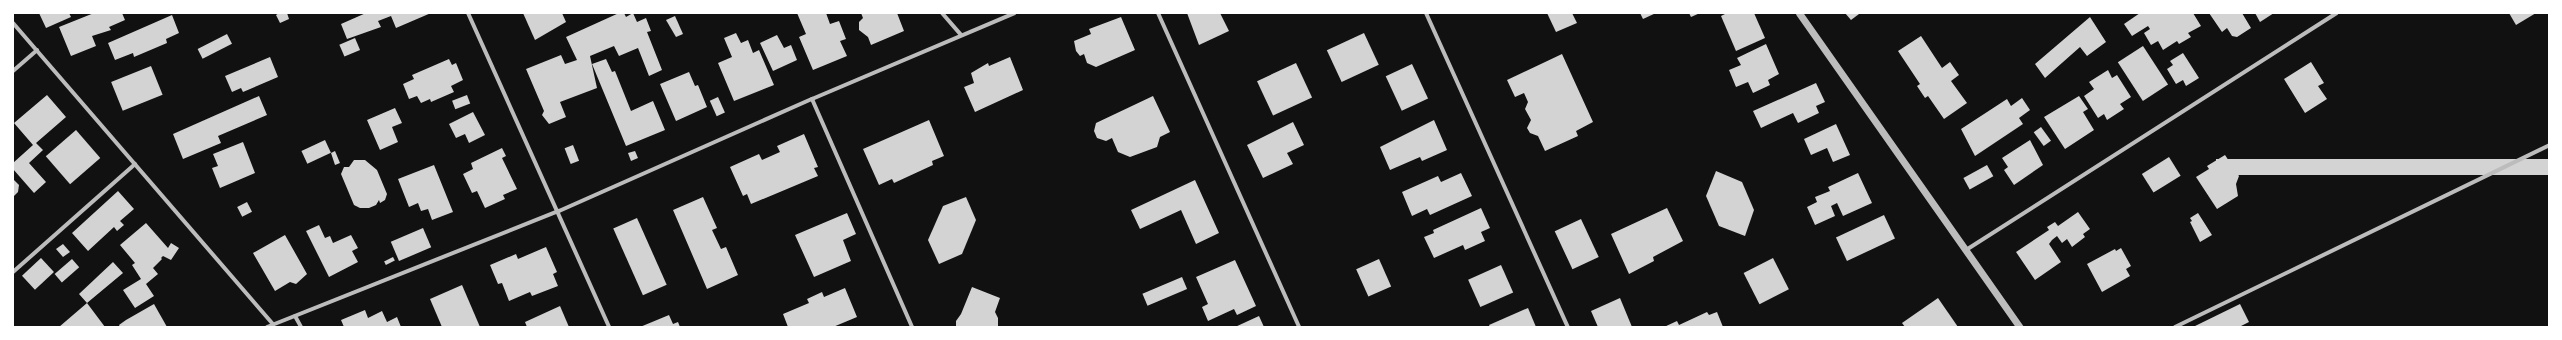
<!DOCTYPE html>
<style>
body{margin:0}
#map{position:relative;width:2562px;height:340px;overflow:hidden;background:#111;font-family:"Archivo Narrow",sans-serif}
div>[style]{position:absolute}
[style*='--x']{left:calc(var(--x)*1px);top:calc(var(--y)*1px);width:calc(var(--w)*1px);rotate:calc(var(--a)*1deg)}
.building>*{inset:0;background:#d3d3d3;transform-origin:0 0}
.minor>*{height:4px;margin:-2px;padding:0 2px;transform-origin:2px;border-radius:2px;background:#bcbcbc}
.tertiary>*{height:7px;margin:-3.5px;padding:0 3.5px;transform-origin:3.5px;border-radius:3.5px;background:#bcbcbc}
span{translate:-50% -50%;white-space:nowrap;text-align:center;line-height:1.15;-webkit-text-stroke:3.5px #fff;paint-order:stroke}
.frame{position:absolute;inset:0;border:14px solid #fff;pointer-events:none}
</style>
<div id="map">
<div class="building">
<div style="clip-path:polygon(39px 13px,69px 13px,71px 17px,46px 28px)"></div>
<div style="clip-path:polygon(94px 13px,122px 13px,125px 20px,109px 27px,111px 30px,92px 36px,96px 46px,71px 56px,59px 27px)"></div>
<div style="clip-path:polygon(279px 13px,287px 13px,289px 19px,280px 23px,276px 15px)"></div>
<div style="clip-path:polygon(366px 13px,431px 13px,396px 28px,391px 16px,378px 21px,381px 27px,347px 39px,341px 24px)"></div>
<div style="clip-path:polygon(523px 13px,562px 13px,566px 22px,535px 40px)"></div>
<div style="clip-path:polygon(619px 13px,624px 13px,626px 17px,633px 13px,637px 22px,646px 18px,651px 31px,647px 32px,662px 70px,649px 76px,638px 48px,619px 56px,614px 46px,590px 56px,597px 88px,560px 102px,566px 117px,549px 124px,542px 115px,544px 111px,526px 69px,561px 55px,565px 64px,577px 60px,566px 37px)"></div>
<div style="clip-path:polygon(797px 13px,826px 13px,830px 24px,839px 21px,846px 39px,840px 41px,847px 56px,813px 70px,799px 37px,806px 34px)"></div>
<div style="clip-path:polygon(861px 13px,897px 13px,904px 31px,871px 45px,868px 37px,859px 30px,859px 22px,863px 18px)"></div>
<div style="clip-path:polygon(1187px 13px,1220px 13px,1229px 31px,1199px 45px)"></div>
<div style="clip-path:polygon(1547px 13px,1572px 13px,1577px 23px,1556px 32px)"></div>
<div style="clip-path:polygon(1640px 13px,1656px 13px,1643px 19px)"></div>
<div style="clip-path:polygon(1689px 13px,1700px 13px,1691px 17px)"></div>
<div style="clip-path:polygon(1727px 13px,1754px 13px,1765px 38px,1736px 51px,1721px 16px)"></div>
<div style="clip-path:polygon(1845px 13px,1857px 13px,1859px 14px,1851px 20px)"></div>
<div style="clip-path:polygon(2140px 13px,2193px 13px,2201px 26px,2188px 33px,2191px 37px,2179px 44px,2177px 41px,2163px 50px,2158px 41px,2151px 45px,2144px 33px,2150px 29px,2148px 26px,2132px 36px,2124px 24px)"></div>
<div style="clip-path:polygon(2209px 13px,2242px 13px,2251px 28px,2237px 37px,2232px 36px,2227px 28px,2222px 32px)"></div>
<div style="clip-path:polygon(2255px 13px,2274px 13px,2260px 22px)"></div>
<div style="clip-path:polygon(2509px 13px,2536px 13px,2516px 25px)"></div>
<div style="clip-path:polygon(172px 15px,179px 33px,166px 39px,167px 43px,134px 57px,133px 53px,115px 60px,108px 43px)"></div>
<div style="clip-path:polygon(675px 16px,683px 34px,676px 37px,666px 20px)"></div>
<div style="clip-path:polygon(1121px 17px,1135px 50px,1096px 67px,1087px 63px,1084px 54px,1080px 56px,1076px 51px,1074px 41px,1091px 34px,1089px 29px)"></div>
<div style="clip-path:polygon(2090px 17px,2106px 42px,2087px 56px,2080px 47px,2045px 78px,2035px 64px)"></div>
<div style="clip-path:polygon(736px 33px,741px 43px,748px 40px,753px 53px,759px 50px,774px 85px,734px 101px,718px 63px,732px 57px,724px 38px)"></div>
<div style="left:1364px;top:33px;width:35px;height:41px;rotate:65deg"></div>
<div style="left:227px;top:34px;width:11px;height:33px;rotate:63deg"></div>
<div style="clip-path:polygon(777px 35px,784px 48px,791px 45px,797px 60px,773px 71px,760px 43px)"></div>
<div style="clip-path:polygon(1921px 36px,1942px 68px,1950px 62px,1959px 75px,1951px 81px,1967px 103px,1944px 119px,1928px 96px,1925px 98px,1917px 86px,1920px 84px,1898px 51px)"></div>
<div style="left:355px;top:38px;width:13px;height:17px;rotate:67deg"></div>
<div style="clip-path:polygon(1766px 44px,1779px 74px,1768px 80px,1770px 85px,1753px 93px,1748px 82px,1736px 87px,1729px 70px,1741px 65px,1737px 58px)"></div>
<div style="left:2143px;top:46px;width:46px;height:30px;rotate:57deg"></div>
<div style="clip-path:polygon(2183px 53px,2199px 78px,2186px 86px,2183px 80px,2176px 84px,2167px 69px,2173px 65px,2170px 61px)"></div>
<div style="clip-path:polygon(1562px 54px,1593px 122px,1576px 131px,1578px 136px,1545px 151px,1538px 136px,1530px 133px,1527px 128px,1531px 120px,1525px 109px,1528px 102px,1524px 93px,1515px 97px,1507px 80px)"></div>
<div style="clip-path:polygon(270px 57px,278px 77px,243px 92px,241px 88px,232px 92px,225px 76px)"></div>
<div style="clip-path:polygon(1010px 57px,1023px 90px,975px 112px,964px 87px,974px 83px,971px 73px,988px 63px,989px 66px)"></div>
<div style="clip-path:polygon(449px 59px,452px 65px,456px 63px,463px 80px,451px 86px,454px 92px,431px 102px,430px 99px,421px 103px,417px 96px,409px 99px,403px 84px,414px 79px,412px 75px)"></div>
<div style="clip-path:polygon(606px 59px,612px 72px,615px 71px,631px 111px,653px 101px,665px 130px,626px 146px,592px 64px)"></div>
<div style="clip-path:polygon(2311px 62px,2324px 83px,2318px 86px,2327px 99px,2305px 113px,2284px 79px)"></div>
<div style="left:1296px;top:63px;width:38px;height:43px;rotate:65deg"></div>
<div style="left:1412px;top:64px;width:38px;height:29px;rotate:65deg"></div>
<div style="left:151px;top:66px;width:31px;height:43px;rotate:68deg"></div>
<div style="clip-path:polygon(2108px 70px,2112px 78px,2117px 75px,2131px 97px,2120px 104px,2124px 109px,2107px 120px,2104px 114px,2098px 118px,2084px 96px,2094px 89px,2089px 82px)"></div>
<div style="clip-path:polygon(689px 72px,695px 86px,698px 85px,707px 107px,676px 121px,660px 84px)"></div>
<div style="clip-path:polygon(1816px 83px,1825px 102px,1816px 106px,1819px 113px,1798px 123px,1793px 113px,1761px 128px,1753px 111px)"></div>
<div style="clip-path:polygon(47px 95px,66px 117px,36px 143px,43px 150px,29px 163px,46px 182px,34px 193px,13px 169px,13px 163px,33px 145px,14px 123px)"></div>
<div style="left:467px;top:95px;width:9px;height:16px;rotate:69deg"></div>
<div style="clip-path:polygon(259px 96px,267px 115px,218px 136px,221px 143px,183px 159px,173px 134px)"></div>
<div style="clip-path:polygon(1153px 96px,1170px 132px,1160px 137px,1157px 147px,1130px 157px,1118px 152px,1112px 138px,1106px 141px,1097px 138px,1094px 131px,1096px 123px)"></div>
<div style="clip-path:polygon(2079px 96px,2088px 109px,2083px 112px,2094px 130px,2065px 149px,2044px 117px)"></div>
<div style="left:718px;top:97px;width:17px;height:9px;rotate:66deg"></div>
<div style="clip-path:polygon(2022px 98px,2030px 110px,2019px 118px,2023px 124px,1975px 156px,1961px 129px,2007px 99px,2011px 106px)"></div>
<div style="clip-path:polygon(395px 108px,402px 123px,392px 127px,398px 142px,380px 150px,367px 120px)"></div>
<div style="clip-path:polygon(473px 112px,485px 135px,469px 143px,465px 134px,456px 138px,449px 124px)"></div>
<div style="clip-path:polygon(929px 120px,944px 156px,932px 161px,933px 165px,894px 183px,892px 179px,879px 185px,863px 149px)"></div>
<div style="clip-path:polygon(1434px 120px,1447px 150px,1422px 161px,1420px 157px,1390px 170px,1380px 147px)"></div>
<div style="clip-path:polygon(1293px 122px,1304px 145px,1287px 153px,1293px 164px,1263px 178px,1247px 145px)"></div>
<div style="clip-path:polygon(1836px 124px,1850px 155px,1833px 162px,1827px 148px,1811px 155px,1804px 139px)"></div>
<div style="left:2041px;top:127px;width:17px;height:9px;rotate:54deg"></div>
<div style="left:76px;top:130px;width:37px;height:40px;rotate:49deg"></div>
<div style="clip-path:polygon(804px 134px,818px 167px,814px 168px,818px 176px,751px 204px,747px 194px,743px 196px,730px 167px,759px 154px,762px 160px,780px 152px,777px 146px)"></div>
<div style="left:325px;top:140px;width:14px;height:26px;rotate:65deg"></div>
<div style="clip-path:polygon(2030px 140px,2043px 165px,2014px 185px,2004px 170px,2008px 167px,2002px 158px)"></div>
<div style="clip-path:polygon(243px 142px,255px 173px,220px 188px,212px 168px,218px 166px,213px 154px)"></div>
<div style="left:573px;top:145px;width:17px;height:9px;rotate:69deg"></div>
<div style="clip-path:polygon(502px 148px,506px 156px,502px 158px,517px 189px,503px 195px,505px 199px,485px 208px,477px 191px,472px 193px,463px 174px,473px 169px,471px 163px)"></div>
<div style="clip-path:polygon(335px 151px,340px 163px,335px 165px,331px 153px)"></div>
<div style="clip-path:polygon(635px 151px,638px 158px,631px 161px,628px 153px)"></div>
<div style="clip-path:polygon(2225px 155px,2239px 176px,2236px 184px,2238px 196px,2217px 209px,2196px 177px,2209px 169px,2207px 166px)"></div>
<div style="left:2169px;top:157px;width:22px;height:32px;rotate:58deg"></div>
<div style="left:2549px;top:159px;width:16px;height:333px;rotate:90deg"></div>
<div style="clip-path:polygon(354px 160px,365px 160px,377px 170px,387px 194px,385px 200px,380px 203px,379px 200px,376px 205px,369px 208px,360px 208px,354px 205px,341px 174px,344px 167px,349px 167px)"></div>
<div style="clip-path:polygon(434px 165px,453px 212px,432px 220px,428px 209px,421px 211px,418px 203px,409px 207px,398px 179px)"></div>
<div style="left:1987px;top:165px;width:13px;height:27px;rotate:61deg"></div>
<div style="clip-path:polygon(1716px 171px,1742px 182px,1754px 210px,1745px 236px,1719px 226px,1706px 196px)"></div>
<div style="clip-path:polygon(1461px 173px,1472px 196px,1430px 215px,1427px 209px,1412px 216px,1402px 192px,1438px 176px,1441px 182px)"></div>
<div style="clip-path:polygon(1858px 173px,1872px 203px,1843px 216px,1837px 203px,1831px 206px,1835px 216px,1815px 225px,1807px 207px,1817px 202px,1815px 197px,1830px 191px,1828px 187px)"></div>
<div style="clip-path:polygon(13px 179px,19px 185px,18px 192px,14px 196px)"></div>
<div style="clip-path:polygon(1195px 180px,1219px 233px,1196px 244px,1181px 210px,1140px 229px,1131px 210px)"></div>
<div style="clip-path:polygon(118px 191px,134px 209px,120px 221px,124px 225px,117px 231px,114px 227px,88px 251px,72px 233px)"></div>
<div style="clip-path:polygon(703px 197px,717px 228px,712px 230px,721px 249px,726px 247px,738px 275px,707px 289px,673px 210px)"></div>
<div style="clip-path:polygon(966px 197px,976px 220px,962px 254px,939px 264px,928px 240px,943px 206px)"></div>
<div style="left:247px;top:202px;width:11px;height:11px;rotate:63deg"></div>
<div style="clip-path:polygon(1481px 208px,1490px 228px,1481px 232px,1485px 241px,1465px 250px,1463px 245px,1434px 258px,1424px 237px,1434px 233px,1433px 230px)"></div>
<div style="clip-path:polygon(1667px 208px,1683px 241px,1653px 257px,1654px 261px,1629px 274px,1611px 234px)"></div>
<div style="clip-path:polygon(2078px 212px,2090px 229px,2083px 234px,2085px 237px,2072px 247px,2067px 239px,2062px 243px,2057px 236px,2052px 240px,2049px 244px,2061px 262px,2035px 280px,2016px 252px,2049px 230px,2047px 227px,2055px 222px,2058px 226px)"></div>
<div style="clip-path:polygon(847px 213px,856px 234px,843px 240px,851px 261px,814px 277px,795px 235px)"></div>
<div style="clip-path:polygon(2198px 213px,2212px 235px,2200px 242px,2190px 222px,2192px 221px,2190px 218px)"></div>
<div style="left:1884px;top:215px;width:26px;height:53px;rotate:65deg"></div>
<div style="left:637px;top:218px;width:73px;height:26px;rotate:66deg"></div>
<div style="left:1581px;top:219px;width:42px;height:29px;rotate:65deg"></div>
<div style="clip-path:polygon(146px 223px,168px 248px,171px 243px,179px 248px,171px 260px,163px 256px,161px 258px,162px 259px,153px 268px,158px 274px,146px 284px,154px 296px,135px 308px,123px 290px,141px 279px,132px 265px,135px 263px,120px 245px)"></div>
<div style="clip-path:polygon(319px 225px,325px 238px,330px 236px,333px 243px,351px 235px,358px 248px,352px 251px,358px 262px,329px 277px,306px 231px)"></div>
<div style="left:423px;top:228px;width:21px;height:35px;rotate:67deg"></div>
<div style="clip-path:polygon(285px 235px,307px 274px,296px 284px,290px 282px,275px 291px,253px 253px)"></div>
<div style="clip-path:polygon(63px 244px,70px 252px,63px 257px,56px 249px)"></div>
<div style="clip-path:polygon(546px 247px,557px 272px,553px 274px,558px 286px,532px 296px,530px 292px,509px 301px,502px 283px,498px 284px,490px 265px,516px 254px,518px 259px)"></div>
<div style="clip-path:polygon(2121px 248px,2131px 266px,2126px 269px,2130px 276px,2102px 292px,2087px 264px,2115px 249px,2116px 251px)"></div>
<div style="left:393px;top:257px;width:4px;height:10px;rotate:63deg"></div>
<div style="left:41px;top:258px;width:19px;height:26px;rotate:47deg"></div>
<div style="left:1773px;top:258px;width:35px;height:33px;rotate:63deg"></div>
<div style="left:72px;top:259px;width:11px;height:23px;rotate:49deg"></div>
<div style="left:1379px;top:259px;width:30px;height:25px;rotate:66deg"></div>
<div style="clip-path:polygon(1235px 260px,1256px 306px,1237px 315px,1234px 309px,1208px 321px,1202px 307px,1208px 304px,1196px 277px)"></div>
<div style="clip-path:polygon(113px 262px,123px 273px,87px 303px,105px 327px,59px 327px,87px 303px,79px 294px)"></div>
<div style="left:1501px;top:265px;width:30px;height:36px;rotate:66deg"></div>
<div style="left:1182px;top:277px;width:13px;height:43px;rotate:67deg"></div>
<div style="clip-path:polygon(462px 285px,480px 327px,442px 327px,430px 299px)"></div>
<div style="clip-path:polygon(972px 287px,1000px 298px,995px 312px,998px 318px,998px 327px,956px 327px,956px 321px,961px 314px)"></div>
<div style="clip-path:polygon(845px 288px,857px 317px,833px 327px,788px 327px,783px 314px,809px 303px,807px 299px,822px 292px,824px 297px)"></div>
<div style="clip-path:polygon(1620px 298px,1632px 327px,1598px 327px,1591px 311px)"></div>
<div style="clip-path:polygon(1938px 298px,1958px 327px,1905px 327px,1902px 323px)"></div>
<div style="clip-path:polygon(154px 304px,167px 327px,120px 327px,119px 325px,126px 320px)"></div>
<div style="clip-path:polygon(2240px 304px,2249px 322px,2239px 327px,2193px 327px)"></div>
<div style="clip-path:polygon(560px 306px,569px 327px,527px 327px,525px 322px)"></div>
<div style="clip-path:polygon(1528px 308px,1536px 327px,1490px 327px,1489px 325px)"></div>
<div style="clip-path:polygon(365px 310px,368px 318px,382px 311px,387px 322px,397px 317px,401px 327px,344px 327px,341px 320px)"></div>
<div style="clip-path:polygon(1707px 312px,1709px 315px,1717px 312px,1723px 327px,1664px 327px,1677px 321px,1679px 325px)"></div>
<div style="clip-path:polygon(669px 315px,673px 324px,678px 322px,680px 327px,640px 327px)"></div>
<div style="clip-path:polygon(1259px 316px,1264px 327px,1235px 327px)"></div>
</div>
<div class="minor">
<div style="--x:468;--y:13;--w:344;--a:65.8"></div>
<div style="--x:942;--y:13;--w:29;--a:49"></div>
<div style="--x:1158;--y:13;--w:344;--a:65.8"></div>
<div style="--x:1426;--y:13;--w:345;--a:65.7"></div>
<div style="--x:13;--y:23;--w:398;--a:49.2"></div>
<div style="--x:13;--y:71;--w:32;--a:-41"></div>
<div style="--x:812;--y:99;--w:249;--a:66.3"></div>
<div style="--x:1966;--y:250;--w:440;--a:-32.6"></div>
<div style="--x:13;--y:272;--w:163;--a:-41.5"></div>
<div style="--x:295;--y:316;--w:13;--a:61"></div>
<div style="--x:267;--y:327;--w:314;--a:-21.7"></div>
<div style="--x:559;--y:211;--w:277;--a:-23.9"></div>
<div style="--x:812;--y:99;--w:220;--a:-23"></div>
<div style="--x:2175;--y:327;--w:416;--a:-25.9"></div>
</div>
<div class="tertiary">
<div style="--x:1799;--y:13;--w:384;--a:54.9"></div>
</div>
<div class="frame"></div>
</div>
